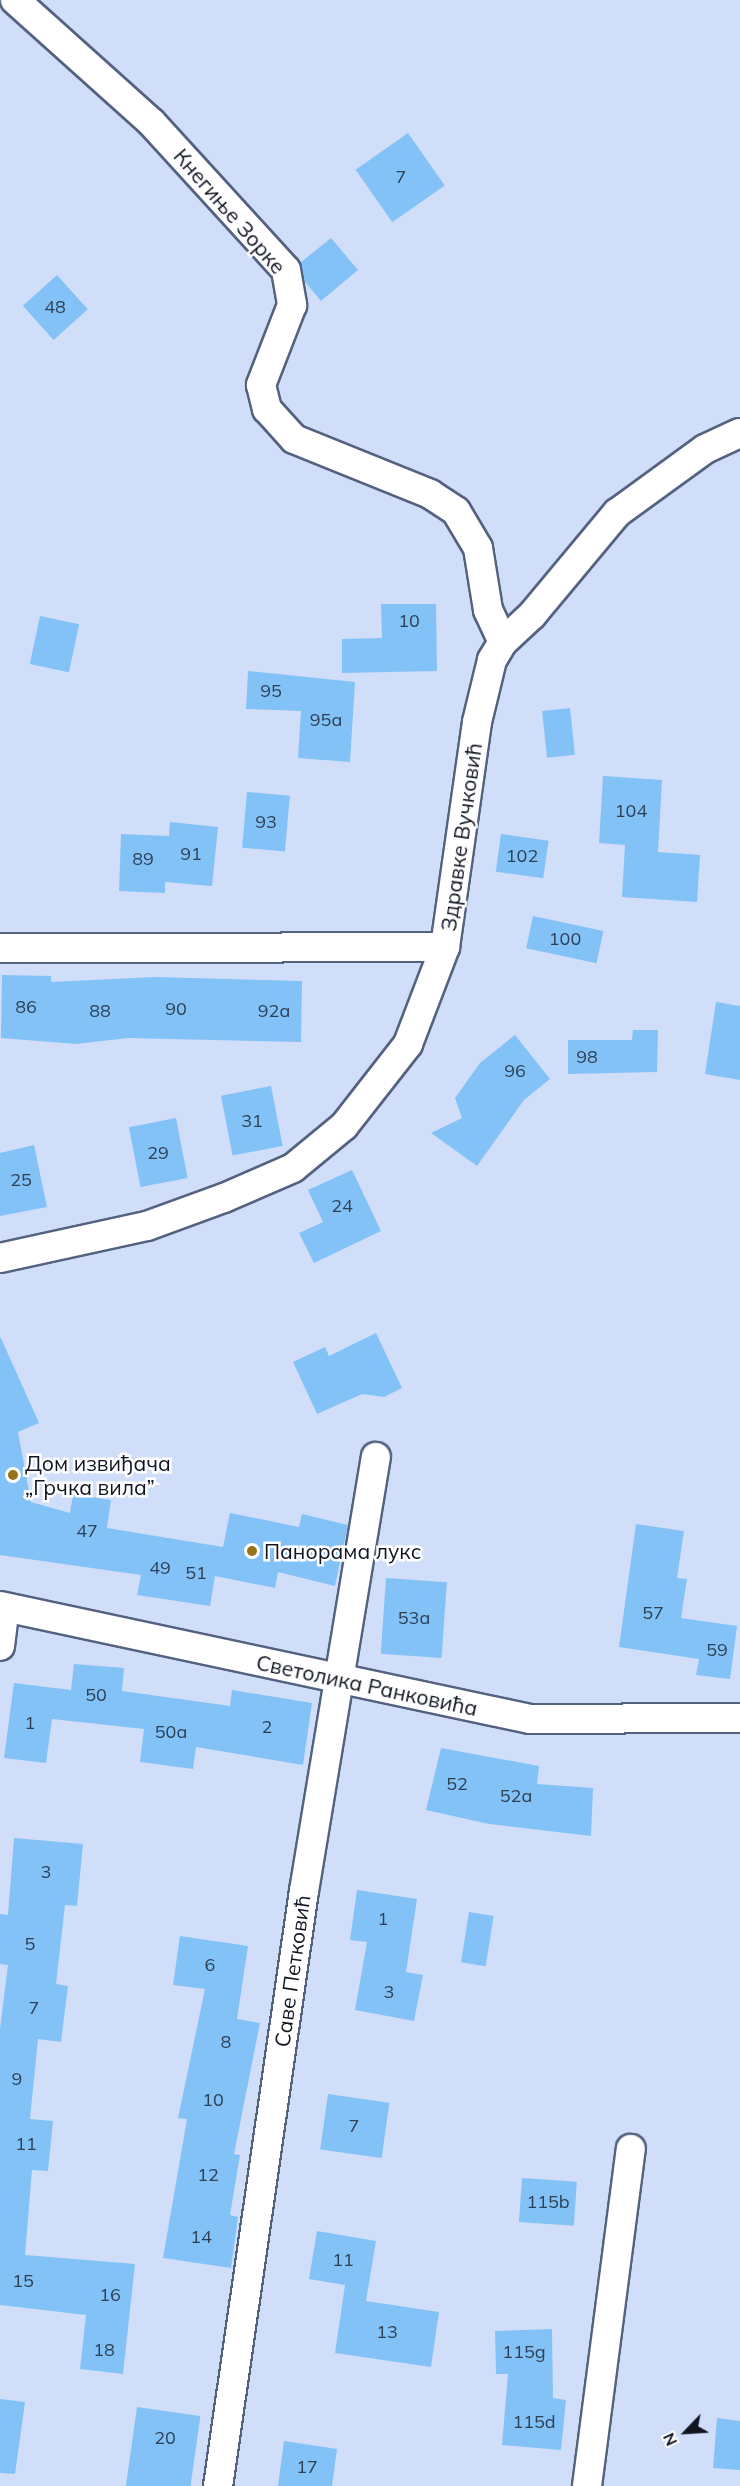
<!DOCTYPE html>
<meta charset="utf-8">
<style>
body{margin:0}
#map{position:relative;width:740px;height:2486px;overflow:hidden;background:#d1defa;font-family:Mulish,sans-serif}
div>[style]{position:absolute}
[style*='--x']{left:calc(var(--x)*1px);top:calc(var(--y)*1px);width:calc(var(--w)*1px);rotate:calc(var(--a)*1deg)}
.building>*{inset:0;background:#83c2f7;transform-origin:0 0}
.roads{filter:drop-shadow(2px 0 #546280) drop-shadow(-2px 0 #546280) drop-shadow(0 2px #546280) drop-shadow(0 -2px #546280)}
.minor>*{height:28px;margin:-14px;padding:0 14px;transform-origin:14px;border-radius:14px;background:#fff}
.dots>*{width:16px;height:16px;translate:-50% -50%;box-sizing:border-box;border:3px solid #fff;border-radius:50%}
span{translate:-50% -50%;white-space:nowrap;text-align:center;line-height:1.15;-webkit-text-stroke:5px #fff;paint-order:stroke}
.number-label{font-size:18px;color:#2d4056}
.number-label span{-webkit-text-stroke-width:0}
.street-label{font-size:21px;color:#101521}
.poi-label{font-size:21px;color:#101521}
.left{translate:0 -50%;text-align:left}
.north{position:absolute;left:656px;top:2402px;width:60px;height:60px;-webkit-text-stroke:4px #fff;paint-order:stroke;rotate:245deg;font-size:16px;font-weight:700;line-height:24px;text-align:center;color:#101521}
.north::after{content:'';display:block;margin:auto;width:21px;height:27px;background:#101521;clip-path:polygon(50% 0,100% 100%,50% 72%,0 100%)}
</style>
<div id="map">
<div class="building">
<div style="left:408px;top:133px;width:64px;height:64px;rotate:55deg"></div>
<div style="clip-path:polygon(331px 238px,358px 270px,321px 301px,305px 282px,300px 263px)"></div>
<div style="left:57px;top:275px;width:46px;height:46px;rotate:48deg"></div>
<div style="clip-path:polygon(381px 604px,436px 604px,437px 671px,342px 673px,342px 639px,382px 638px)"></div>
<div style="left:40px;top:616px;width:40px;height:49px;rotate:12deg"></div>
<div style="clip-path:polygon(248px 671px,355px 682px,350px 762px,298px 758px,301px 711px,246px 709px)"></div>
<div style="left:570px;top:708px;width:47px;height:28px;rotate:84deg"></div>
<div style="clip-path:polygon(603px 776px,662px 780px,658px 852px,700px 855px,697px 902px,622px 897px,625px 845px,599px 843px)"></div>
<div style="left:247px;top:792px;width:43px;height:56px;rotate:5deg"></div>
<div style="clip-path:polygon(170px 822px,218px 827px,212px 886px,165px 882px,165px 893px,119px 891px,121px 834px,169px 836px)"></div>
<div style="left:501px;top:834px;width:48px;height:38px;rotate:8deg"></div>
<div style="left:533px;top:916px;width:72px;height:33px;rotate:12deg"></div>
<div style="clip-path:polygon(2px 975px,51px 976px,51px 982px,155px 977px,302px 981px,301px 1042px,128px 1038px,76px 1044px,1px 1038px)"></div>
<div style="clip-path:polygon(716px 1002px,740px 1006px,740px 1080px,705px 1074px)"></div>
<div style="clip-path:polygon(633px 1030px,658px 1030px,657px 1072px,568px 1074px,568px 1040px,632px 1040px)"></div>
<div style="clip-path:polygon(515px 1035px,550px 1079px,524px 1100px,477px 1166px,431px 1133px,462px 1118px,455px 1098px,480px 1063px)"></div>
<div style="left:271px;top:1086px;width:61px;height:51px;rotate:79deg"></div>
<div style="left:176px;top:1118px;width:61px;height:48px;rotate:79deg"></div>
<div style="clip-path:polygon(34px 1145px,47px 1207px,0 1216px,0 1153px)"></div>
<div style="clip-path:polygon(352px 1170px,381px 1231px,314px 1263px,299px 1233px,323px 1222px,308px 1190px)"></div>
<div style="clip-path:polygon(376px 1333px,402px 1388px,384px 1397px,362px 1394px,317px 1414px,293px 1362px,325px 1347px,329px 1356px)"></div>
<div style="clip-path:polygon(0 1336px,39px 1423px,18px 1432px,31px 1502px,70px 1513px,73px 1494px,111px 1500px,107px 1528px,223px 1547px,230px 1513px,299px 1527px,302px 1514px,348px 1525px,335px 1586px,278px 1572px,275px 1588px,215px 1576px,210px 1606px,137px 1595px,141px 1575px,0 1555px)"></div>
<div style="clip-path:polygon(636px 1524px,684px 1531px,677px 1578px,687px 1579px,681px 1618px,737px 1626px,730px 1679px,696px 1675px,699px 1659px,619px 1647px)"></div>
<div style="left:386px;top:1578px;width:61px;height:76px;rotate:4deg"></div>
<div style="clip-path:polygon(74px 1664px,124px 1668px,122px 1691px,230px 1706px,232px 1690px,312px 1703px,303px 1765px,196px 1747px,193px 1769px,140px 1762px,144px 1729px,52px 1719px,46px 1763px,4px 1758px,14px 1683px,71px 1690px)"></div>
<div style="clip-path:polygon(441px 1748px,539px 1766px,537px 1784px,593px 1788px,591px 1836px,489px 1824px,426px 1810px)"></div>
<div style="clip-path:polygon(14px 1838px,83px 1844px,77px 1906px,65px 1905px,56px 1984px,68px 1986px,61px 2042px,38px 2039px,30px 2119px,53px 2121px,48px 2171px,32px 2170px,25px 2255px,135px 2264px,123px 2374px,80px 2369px,86px 2315px,0 2305px,0 2029px,8px 1965px,0 1964px,0 1914px,8px 1915px)"></div>
<div style="clip-path:polygon(357px 1890px,417px 1899px,406px 1972px,423px 1975px,414px 2021px,355px 2010px,367px 1942px,350px 1940px)"></div>
<div style="left:469px;top:1912px;width:25px;height:51px;rotate:9deg"></div>
<div style="clip-path:polygon(180px 1936px,248px 1946px,237px 2019px,260px 2023px,234px 2154px,240px 2155px,230px 2215px,238px 2217px,231px 2268px,163px 2258px,187px 2119px,178px 2118px,205px 1989px,173px 1985px)"></div>
<div style="left:328px;top:2094px;width:62px;height:56px;rotate:8deg"></div>
<div style="left:522px;top:2178px;width:55px;height:44px;rotate:4deg"></div>
<div style="clip-path:polygon(317px 2231px,376px 2241px,366px 2301px,439px 2312px,431px 2367px,335px 2353px,345px 2285px,309px 2279px)"></div>
<div style="clip-path:polygon(552px 2329px,553px 2398px,566px 2400px,561px 2450px,502px 2445px,508px 2374px,496px 2374px,495px 2331px)"></div>
<div style="clip-path:polygon(0 2399px,25px 2402px,15px 2474px,0 2473px)"></div>
<div style="left:137px;top:2407px;width:64px;height:80px;rotate:8deg"></div>
<div style="clip-path:polygon(717px 2418px,740px 2421px,740px 2470px,713px 2468px)"></div>
<div style="clip-path:polygon(284px 2441px,337px 2449px,332px 2486px,278px 2486px)"></div>
</div>
<div class="roads">
<div class="minor">
<div style="--x:15;--y:0;--w:183;--a:41.9"></div>
<div style="--x:151;--y:122;--w:200;--a:47.6"></div>
<div style="--x:286;--y:270;--w:36;--a:80"></div>
<div style="--x:292;--y:305;--w:86;--a:111.2"></div>
<div style="--x:261;--y:385;--w:25;--a:76"></div>
<div style="--x:267;--y:409;--w:40;--a:48"></div>
<div style="--x:294;--y:439;--w:147;--a:22"></div>
<div style="--x:430;--y:494;--w:31;--a:33"></div>
<div style="--x:456;--y:511;--w:43;--a:59.3"></div>
<div style="--x:478;--y:548;--w:63;--a:80.8"></div>
<div style="--x:488;--y:610;--w:35;--a:65"></div>
<div style="--x:0;--y:948;--w:445;--a:-0.1"></div>
<div style="--x:0;--y:1258;--w:150;--a:-12.3"></div>
<div style="--x:147;--y:1226;--w:82;--a:-20"></div>
<div style="--x:224;--y:1198;--w:75;--a:-23.5"></div>
<div style="--x:293;--y:1168;--w:66;--a:-39.5"></div>
<div style="--x:344;--y:1126;--w:104;--a:-52"></div>
<div style="--x:408;--y:1044;--w:104;--a:-69.1"></div>
<div style="--x:445;--y:947;--w:227;--a:-81.9"></div>
<div style="--x:477;--y:722;--w:64;--a:-76.4"></div>
<div style="--x:492;--y:660;--w:21;--a:-59"></div>
<div style="--x:503;--y:642;--w:40;--a:-43"></div>
<div style="--x:532;--y:615;--w:133;--a:-50.2"></div>
<div style="--x:617;--y:513;--w:109;--a:-36"></div>
<div style="--x:705;--y:449;--w:38;--a:-25"></div>
<div style="--x:0;--y:1606;--w:542;--a:12.04"></div>
<div style="--x:530;--y:1719;--w:210;--a:-0.3"></div>
<div style="--x:0;--y:1646;--w:38;--a:-83"></div>
<div style="--x:218;--y:2486;--w:601;--a:-81.78"></div>
<div style="--x:304;--y:1891;--w:440;--a:-80.6"></div>
<div style="--x:587;--y:2486;--w:340;--a:-82.6"></div>
</div>
</div>
<div class="dots">
<div style="left:13px;top:1475px;background:#97731d"></div>
<div style="left:252px;top:1551px;background:#97731d"></div>
</div>
<div class="number-label">
<span style="left:401px;top:177px">7</span>
<span style="left:55px;top:307px">48</span>
<span style="left:409px;top:621px">10</span>
<span style="left:271px;top:691px">95</span>
<span style="left:326px;top:720px">95a</span>
<span style="left:631px;top:811px">104</span>
<span style="left:266px;top:822px">93</span>
<span style="left:191px;top:854px">91</span>
<span style="left:522px;top:856px">102</span>
<span style="left:143px;top:859px">89</span>
<span style="left:565px;top:939px">100</span>
<span style="left:26px;top:1007px">86</span>
<span style="left:176px;top:1009px">90</span>
<span style="left:100px;top:1011px">88</span>
<span style="left:274px;top:1011px">92a</span>
<span style="left:587px;top:1057px">98</span>
<span style="left:515px;top:1071px">96</span>
<span style="left:252px;top:1121px">31</span>
<span style="left:158px;top:1153px">29</span>
<span style="left:21px;top:1180px">25</span>
<span style="left:342px;top:1206px">24</span>
<span style="left:87px;top:1531px">47</span>
<span style="left:160px;top:1568px">49</span>
<span style="left:196px;top:1573px">51</span>
<span style="left:653px;top:1613px">57</span>
<span style="left:414px;top:1618px">53a</span>
<span style="left:717px;top:1650px">59</span>
<span style="left:96px;top:1695px">50</span>
<span style="left:30px;top:1723px">1</span>
<span style="left:267px;top:1727px">2</span>
<span style="left:171px;top:1732px">50a</span>
<span style="left:457px;top:1784px">52</span>
<span style="left:516px;top:1796px">52a</span>
<span style="left:46px;top:1872px">3</span>
<span style="left:383px;top:1919px">1</span>
<span style="left:30px;top:1944px">5</span>
<span style="left:210px;top:1965px">6</span>
<span style="left:389px;top:1992px">3</span>
<span style="left:34px;top:2008px">7</span>
<span style="left:226px;top:2042px">8</span>
<span style="left:17px;top:2079px">9</span>
<span style="left:213px;top:2100px">10</span>
<span style="left:354px;top:2126px">7</span>
<span style="left:26px;top:2144px">11</span>
<span style="left:208px;top:2175px">12</span>
<span style="left:548px;top:2202px">115b</span>
<span style="left:201px;top:2237px">14</span>
<span style="left:343px;top:2260px">11</span>
<span style="left:23px;top:2281px">15</span>
<span style="left:110px;top:2295px">16</span>
<span style="left:387px;top:2332px">13</span>
<span style="left:104px;top:2350px">18</span>
<span style="left:524px;top:2352px">115g</span>
<span style="left:534px;top:2422px">115d</span>
<span style="left:165px;top:2438px">20</span>
<span style="left:307px;top:2467px">17</span>
</div>
<div class="street-label">
<span style="left:230px;top:211px;rotate:49deg">Кнегиње Зорке</span>
<span style="left:461px;top:837px;rotate:-82deg">Здравке Вучковић</span>
<span style="left:367px;top:1685px;rotate:12deg">Светолика Ранковића</span>
<span style="left:292px;top:1971px;rotate:-82deg">Саве Петковић</span>
</div>
<div class="poi-label">
<span class="left" style="left:25px;top:1475px">Дом извиђача<br>„Грчка вила”</span>
<span class="left" style="left:264px;top:1551px">Панорама лукс</span>
</div>
<div class="north">N</div>
</div>
